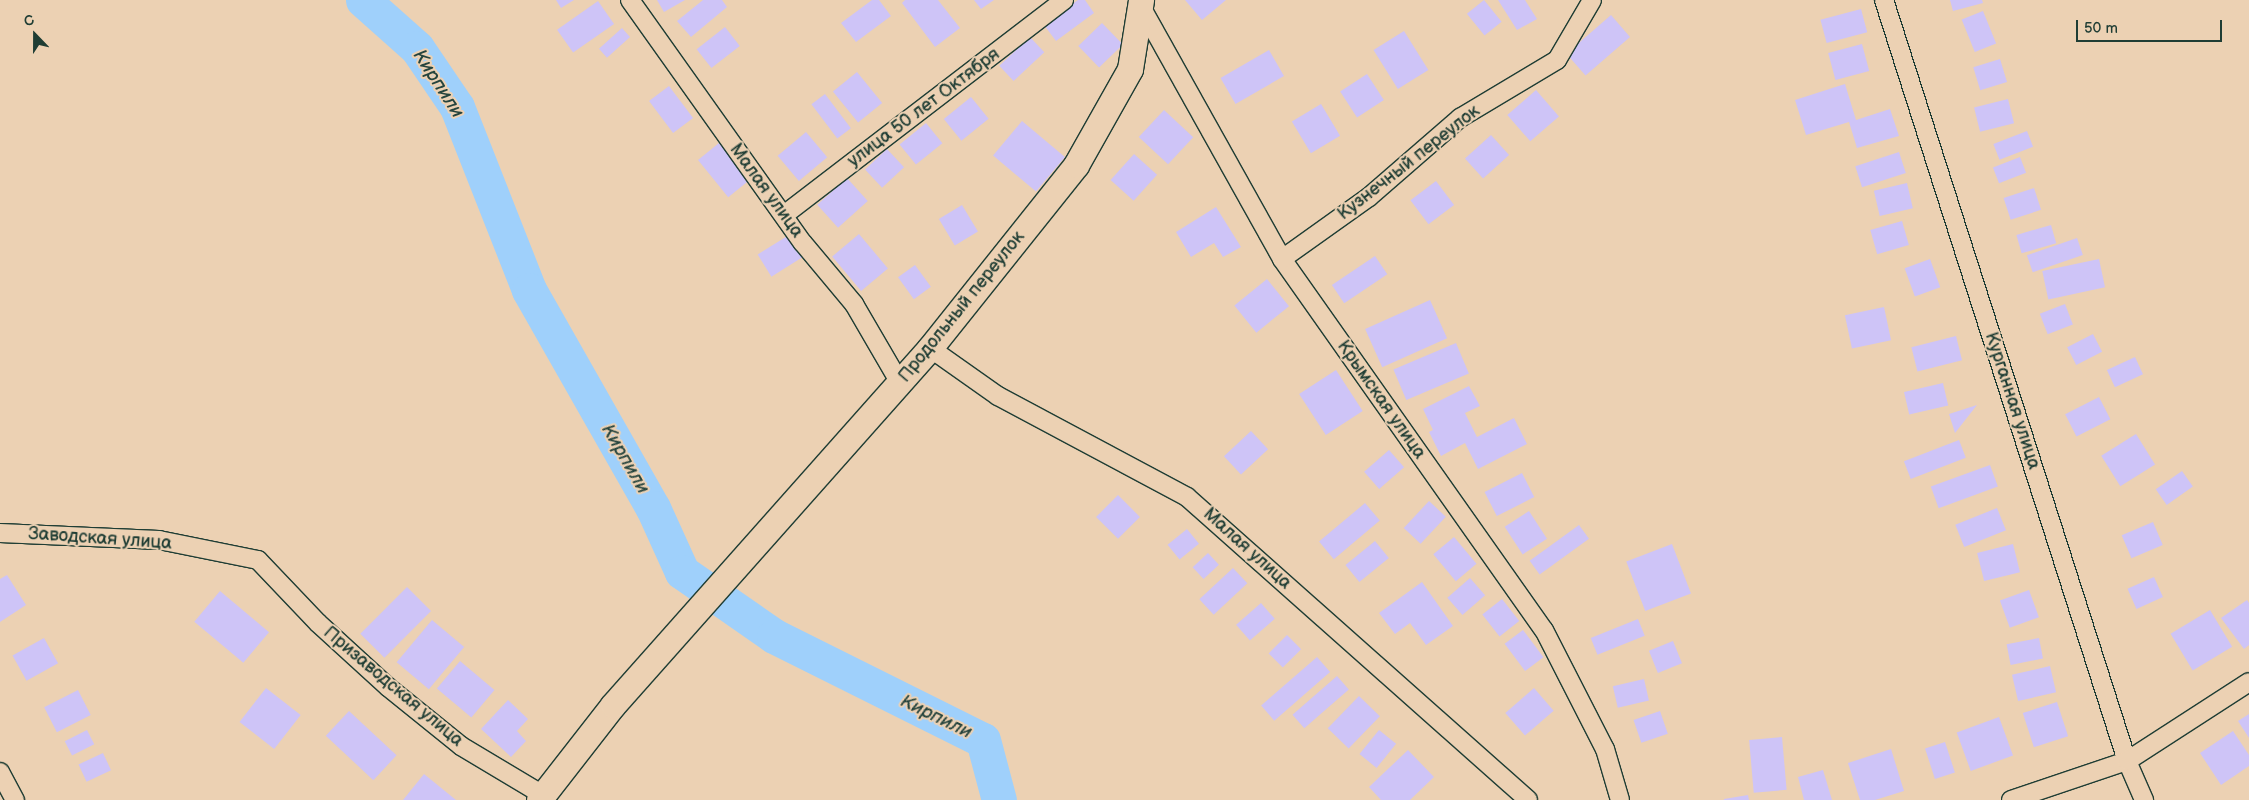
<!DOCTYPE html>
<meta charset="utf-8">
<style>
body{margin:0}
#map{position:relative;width:2249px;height:800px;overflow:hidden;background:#ecd1b3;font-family:"Balsamiq Sans",sans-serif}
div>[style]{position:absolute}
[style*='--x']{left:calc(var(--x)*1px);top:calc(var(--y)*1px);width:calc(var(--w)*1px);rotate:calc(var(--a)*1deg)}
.river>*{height:35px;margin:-17.5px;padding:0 17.5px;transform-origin:17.5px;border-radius:17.5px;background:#9fd0fb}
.building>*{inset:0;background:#cec4f7;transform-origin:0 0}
.roads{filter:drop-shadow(1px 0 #1f3d34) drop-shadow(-1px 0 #1f3d34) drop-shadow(0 1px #1f3d34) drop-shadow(0 -1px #1f3d34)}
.street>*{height:18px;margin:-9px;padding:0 9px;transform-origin:9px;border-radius:9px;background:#ecd1b3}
.secondary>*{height:25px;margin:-12.5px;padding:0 12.5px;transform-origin:12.5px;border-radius:12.5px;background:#ecd1b3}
span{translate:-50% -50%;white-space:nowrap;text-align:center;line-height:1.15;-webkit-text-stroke:4px #ecd1b3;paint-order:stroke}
.street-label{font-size:18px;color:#1f3d34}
.water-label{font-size:19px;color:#25443e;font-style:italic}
.north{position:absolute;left:10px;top:10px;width:50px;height:50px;-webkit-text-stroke:4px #ecd1b3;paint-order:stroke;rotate:338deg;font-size:14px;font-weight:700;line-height:20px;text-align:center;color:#1f3d34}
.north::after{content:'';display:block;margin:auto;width:18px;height:22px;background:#1f3d34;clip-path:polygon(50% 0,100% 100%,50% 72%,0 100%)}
.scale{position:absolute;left:2076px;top:20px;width:146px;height:22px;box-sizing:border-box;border:2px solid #1f3d34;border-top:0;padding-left:6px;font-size:15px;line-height:18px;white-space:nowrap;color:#1f3d34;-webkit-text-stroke:4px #ecd1b3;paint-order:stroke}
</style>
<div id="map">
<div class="river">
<div style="--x:363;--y:0;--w:72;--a:41.6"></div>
<div style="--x:417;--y:48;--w:71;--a:55.9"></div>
<div style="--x:457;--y:107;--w:197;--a:68.5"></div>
<div style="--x:529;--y:290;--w:251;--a:60.4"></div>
<div style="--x:653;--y:508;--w:70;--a:65.6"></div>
<div style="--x:682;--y:572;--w:112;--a:34.8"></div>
<div style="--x:774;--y:636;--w:233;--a:26.5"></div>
<div style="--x:983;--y:740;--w:62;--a:75.1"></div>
</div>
<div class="building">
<div style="clip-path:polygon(556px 0,574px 0,561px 8px)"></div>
<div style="clip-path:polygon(657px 0,685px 0,664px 12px)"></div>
<div style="clip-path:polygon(703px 0,722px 0,727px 7px,691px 37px,677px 21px)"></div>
<div style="clip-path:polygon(872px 0,879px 0,891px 16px,856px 42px,841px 23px)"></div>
<div style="clip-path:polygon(905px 0,938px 0,960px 28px,935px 47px,902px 3px)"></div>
<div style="clip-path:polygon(974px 0,994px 0,981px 9px)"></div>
<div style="clip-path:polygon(1078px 0,1085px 0,1094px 13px,1056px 41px,1044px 25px)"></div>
<div style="clip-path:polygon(1185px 0,1226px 0,1202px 20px)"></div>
<div style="left:1484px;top:0;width:28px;height:22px;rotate:51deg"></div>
<div style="clip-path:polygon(1498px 0,1525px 0,1537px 19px,1517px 30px)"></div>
<div style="clip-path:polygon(1950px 0,1982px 0,1983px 3px,1953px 11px)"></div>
<div style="left:598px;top:1px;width:28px;height:50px;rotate:55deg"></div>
<div style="left:1861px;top:9px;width:24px;height:42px;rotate:75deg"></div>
<div style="left:1983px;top:11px;width:35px;height:23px;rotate:68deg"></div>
<div style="left:1611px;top:15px;width:29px;height:59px;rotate:49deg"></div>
<div style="left:1102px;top:23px;width:30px;height:33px;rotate:46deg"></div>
<div style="left:725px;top:27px;width:24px;height:36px;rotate:52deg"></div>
<div style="left:622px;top:28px;width:12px;height:31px;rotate:48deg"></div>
<div style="left:1404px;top:31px;width:46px;height:36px;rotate:58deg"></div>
<div style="left:1030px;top:37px;width:21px;height:42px;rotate:47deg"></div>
<div style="left:1862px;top:44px;width:28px;height:35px;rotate:75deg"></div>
<div style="left:1269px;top:50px;width:30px;height:56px;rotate:60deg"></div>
<div style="left:2000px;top:59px;width:24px;height:28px;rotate:73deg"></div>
<div style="left:857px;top:72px;width:40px;height:31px;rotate:51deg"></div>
<div style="left:1367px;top:74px;width:31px;height:32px;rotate:57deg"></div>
<div style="clip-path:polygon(1845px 84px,1856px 120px,1890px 109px,1899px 136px,1857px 148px,1849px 122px,1806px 135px,1795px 100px)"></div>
<div style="left:669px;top:86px;width:40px;height:25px;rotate:53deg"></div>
<div style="left:1536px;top:90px;width:35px;height:38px;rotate:49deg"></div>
<div style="left:825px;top:94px;width:43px;height:17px;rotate:53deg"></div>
<div style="left:971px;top:97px;width:28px;height:35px;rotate:51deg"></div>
<div style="left:2008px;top:99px;width:25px;height:35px;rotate:76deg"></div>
<div style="left:1321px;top:104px;width:37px;height:34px;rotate:59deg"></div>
<div style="left:1164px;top:110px;width:40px;height:37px;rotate:43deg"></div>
<div style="left:1022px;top:121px;width:56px;height:45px;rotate:40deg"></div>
<div style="left:926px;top:123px;width:26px;height:34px;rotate:51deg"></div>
<div style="left:2027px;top:131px;width:17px;height:36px;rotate:69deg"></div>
<div style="left:806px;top:132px;width:33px;height:37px;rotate:50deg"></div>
<div style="left:1491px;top:135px;width:27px;height:35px;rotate:48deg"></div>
<div style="left:719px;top:143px;width:48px;height:27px;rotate:51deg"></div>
<div style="left:887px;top:149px;width:25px;height:30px;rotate:47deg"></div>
<div style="left:1899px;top:152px;width:22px;height:46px;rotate:72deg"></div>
<div style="left:1134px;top:154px;width:31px;height:35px;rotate:42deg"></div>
<div style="left:2020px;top:157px;width:17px;height:29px;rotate:69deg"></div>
<div style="left:847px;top:178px;width:31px;height:40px;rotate:48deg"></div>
<div style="left:1436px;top:181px;width:30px;height:32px;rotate:53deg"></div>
<div style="left:1907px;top:183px;width:26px;height:34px;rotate:77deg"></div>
<div style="left:2034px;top:188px;width:23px;height:32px;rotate:72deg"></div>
<div style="left:962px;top:205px;width:31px;height:27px;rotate:59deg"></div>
<div style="clip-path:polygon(1216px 207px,1241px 247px,1223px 257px,1214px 243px,1191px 257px,1176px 232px)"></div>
<div style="left:1902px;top:221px;width:25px;height:33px;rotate:74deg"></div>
<div style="left:2051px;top:225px;width:19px;height:36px;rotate:74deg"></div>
<div style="left:859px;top:234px;width:45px;height:35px;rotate:50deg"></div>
<div style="left:789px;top:235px;width:26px;height:37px;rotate:58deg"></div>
<div style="left:2077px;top:238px;width:18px;height:53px;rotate:71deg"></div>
<div style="left:1375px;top:256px;width:22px;height:52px;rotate:56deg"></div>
<div style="left:1930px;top:259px;width:30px;height:27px;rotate:70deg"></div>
<div style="left:2099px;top:259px;width:29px;height:58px;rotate:78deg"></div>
<div style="left:915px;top:265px;width:27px;height:21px;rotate:54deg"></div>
<div style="left:1267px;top:279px;width:35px;height:42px;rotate:51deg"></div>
<div style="left:1430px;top:300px;width:42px;height:71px;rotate:66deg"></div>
<div style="left:2065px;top:304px;width:22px;height:27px;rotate:69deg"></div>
<div style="left:1884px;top:307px;width:34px;height:40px;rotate:78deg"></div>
<div style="left:2093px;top:334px;width:20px;height:29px;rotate:63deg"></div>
<div style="left:1956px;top:336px;width:25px;height:46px;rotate:76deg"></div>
<div style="left:1456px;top:343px;width:33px;height:68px;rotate:67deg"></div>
<div style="left:2135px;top:357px;width:19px;height:31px;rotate:65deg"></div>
<div style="left:1336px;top:370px;width:49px;height:44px;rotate:57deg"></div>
<div style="left:1943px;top:383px;width:23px;height:40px;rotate:77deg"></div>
<div style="clip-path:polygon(1469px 386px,1480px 406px,1465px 413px,1477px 437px,1514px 418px,1527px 444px,1478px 469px,1465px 443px,1441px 456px,1429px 432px,1433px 430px,1423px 409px)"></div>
<div style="left:2099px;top:397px;width:25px;height:38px;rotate:63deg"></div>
<div style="clip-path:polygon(1977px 405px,1955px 433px,1949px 414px)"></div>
<div style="left:1251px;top:431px;width:25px;height:37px;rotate:47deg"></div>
<div style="left:2136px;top:434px;width:36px;height:41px;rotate:58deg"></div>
<div style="left:1959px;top:440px;width:19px;height:59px;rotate:69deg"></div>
<div style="left:1389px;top:450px;width:23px;height:33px;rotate:49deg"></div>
<div style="left:1990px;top:465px;width:23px;height:63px;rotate:70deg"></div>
<div style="left:2182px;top:471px;width:19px;height:32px;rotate:55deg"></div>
<div style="left:1522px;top:473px;width:27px;height:42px;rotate:63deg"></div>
<div style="left:1118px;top:495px;width:31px;height:31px;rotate:45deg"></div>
<div style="left:1429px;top:501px;width:23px;height:37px;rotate:43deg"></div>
<div style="left:1365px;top:503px;width:23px;height:60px;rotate:50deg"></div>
<div style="left:1997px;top:508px;width:24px;height:45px;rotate:68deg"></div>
<div style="left:1529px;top:511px;width:33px;height:29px;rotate:57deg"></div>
<div style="left:2153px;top:522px;width:25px;height:34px;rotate:67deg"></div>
<div style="left:1579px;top:525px;width:17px;height:61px;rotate:54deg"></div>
<div style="left:1187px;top:529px;width:19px;height:25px;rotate:51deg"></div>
<div style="left:1454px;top:537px;width:35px;height:27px;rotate:50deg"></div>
<div style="left:1375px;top:541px;width:22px;height:38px;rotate:51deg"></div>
<div style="left:1672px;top:544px;width:53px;height:49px;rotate:69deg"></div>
<div style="left:2013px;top:544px;width:29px;height:37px;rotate:76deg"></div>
<div style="left:1208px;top:553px;width:16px;height:21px;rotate:47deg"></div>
<div style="left:1233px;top:568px;width:21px;height:46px;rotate:47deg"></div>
<div style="clip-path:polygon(7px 575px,26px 605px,0 622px,0 579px)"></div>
<div style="left:2154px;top:577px;width:22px;height:29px;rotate:66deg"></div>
<div style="left:1470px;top:578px;width:23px;height:30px;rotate:49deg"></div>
<div style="clip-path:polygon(1422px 582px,1453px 626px,1426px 645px,1410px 623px,1395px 634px,1379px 613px)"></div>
<div style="left:407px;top:587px;width:34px;height:66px;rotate:45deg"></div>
<div style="left:2029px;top:590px;width:29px;height:31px;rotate:70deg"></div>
<div style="left:220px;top:591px;width:64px;height:40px;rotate:40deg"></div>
<div style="left:1502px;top:599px;width:28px;height:25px;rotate:52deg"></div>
<div style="clip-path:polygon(2247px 600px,2249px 603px,2249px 645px,2244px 649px,2221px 618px)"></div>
<div style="left:1261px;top:603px;width:21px;height:33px;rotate:49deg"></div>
<div style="left:2210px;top:610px;width:43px;height:46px;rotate:59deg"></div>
<div style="left:1638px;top:619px;width:18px;height:51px;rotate:68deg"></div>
<div style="left:432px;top:620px;width:42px;height:55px;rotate:40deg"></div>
<div style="left:1523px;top:630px;width:34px;height:23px;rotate:53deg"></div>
<div style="left:1287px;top:635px;width:20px;height:26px;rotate:45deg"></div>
<div style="left:44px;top:638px;width:29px;height:36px;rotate:61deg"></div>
<div style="left:2039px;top:638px;width:21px;height:33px;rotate:79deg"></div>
<div style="left:1673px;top:641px;width:24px;height:26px;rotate:68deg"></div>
<div style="left:1317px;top:657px;width:20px;height:74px;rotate:49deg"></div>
<div style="left:460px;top:661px;width:45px;height:36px;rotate:40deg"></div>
<div style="left:2050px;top:666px;width:27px;height:39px;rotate:77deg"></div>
<div style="left:1337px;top:676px;width:18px;height:59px;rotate:49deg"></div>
<div style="left:1644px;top:679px;width:22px;height:32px;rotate:77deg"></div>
<div style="left:266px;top:688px;width:44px;height:43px;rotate:38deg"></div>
<div style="left:1534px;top:688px;width:30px;height:38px;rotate:49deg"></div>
<div style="left:78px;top:690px;width:28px;height:38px;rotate:63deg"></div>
<div style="left:1359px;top:696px;width:29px;height:45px;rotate:44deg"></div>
<div style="clip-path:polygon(508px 700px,528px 719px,517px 731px,526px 741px,511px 757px,481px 729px)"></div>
<div style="left:2057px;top:702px;width:36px;height:36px;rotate:72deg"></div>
<div style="left:349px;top:711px;width:65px;height:34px;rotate:43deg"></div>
<div style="left:1660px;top:711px;width:24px;height:28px;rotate:71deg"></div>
<div style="clip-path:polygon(2249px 714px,2249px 738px,2238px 721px)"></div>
<div style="left:1999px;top:717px;width:41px;height:45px;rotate:70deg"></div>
<div style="left:87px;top:730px;width:16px;height:25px;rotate:63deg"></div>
<div style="left:1379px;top:730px;width:22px;height:31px;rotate:39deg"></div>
<div style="clip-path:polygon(2233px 731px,2249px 755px,2249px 766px,2221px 785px,2200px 753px)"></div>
<div style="left:1782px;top:737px;width:53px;height:33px;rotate:85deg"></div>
<div style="left:1945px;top:742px;width:32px;height:21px;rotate:72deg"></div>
<div style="clip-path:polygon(1891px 749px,1904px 791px,1875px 800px,1860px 800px,1848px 763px)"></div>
<div style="clip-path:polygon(1408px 750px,1434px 777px,1410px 800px,1381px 800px,1369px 787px)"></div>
<div style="left:103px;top:753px;width:19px;height:27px;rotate:65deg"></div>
<div style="clip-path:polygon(1823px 770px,1832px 800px,1804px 800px,1798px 777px)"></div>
<div style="clip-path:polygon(424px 774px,456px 800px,403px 800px)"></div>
<div style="clip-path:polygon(1748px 795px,1749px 800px,1724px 800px,1724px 799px)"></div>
</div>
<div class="roads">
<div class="street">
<div style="--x:630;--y:0;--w:298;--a:54.6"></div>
<div style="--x:803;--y:243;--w:80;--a:50.1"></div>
<div style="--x:854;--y:304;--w:91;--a:59.8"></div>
<div style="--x:1884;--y:0;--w:799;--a:72.29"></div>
<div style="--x:2127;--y:761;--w:43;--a:66.4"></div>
<div style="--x:1139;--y:3;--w:293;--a:60.8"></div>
<div style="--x:1282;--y:259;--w:454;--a:54.8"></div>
<div style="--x:1544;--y:630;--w:134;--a:62.9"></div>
<div style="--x:1605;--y:749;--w:53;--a:73.6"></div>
<div style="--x:784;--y:215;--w:353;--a:-37.5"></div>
<div style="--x:1282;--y:259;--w:107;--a:-35.5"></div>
<div style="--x:1369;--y:197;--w:121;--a:-41"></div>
<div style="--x:1460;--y:118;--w:113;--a:-30.9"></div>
<div style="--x:1557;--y:60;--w:69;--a:-59.7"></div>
<div style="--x:930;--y:348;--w:83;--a:35.2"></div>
<div style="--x:998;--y:396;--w:214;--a:28.1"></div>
<div style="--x:1187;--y:497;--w:456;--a:41.6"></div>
<div style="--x:0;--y:533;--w:159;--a:2.5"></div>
<div style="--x:159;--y:540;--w:101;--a:11.4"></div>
<div style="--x:258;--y:560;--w:87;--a:46.4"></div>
<div style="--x:318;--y:623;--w:95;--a:42.4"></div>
<div style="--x:388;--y:687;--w:94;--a:38.9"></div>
<div style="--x:461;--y:746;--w:96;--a:30.9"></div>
<div style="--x:0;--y:772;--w:32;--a:62"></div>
<div style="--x:2011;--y:800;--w:122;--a:-18.6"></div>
<div style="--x:2127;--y:761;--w:145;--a:-32.9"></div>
</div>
<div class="secondary">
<div style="--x:539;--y:800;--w:120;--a:-52.1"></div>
<div style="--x:613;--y:705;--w:477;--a:-48.4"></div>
<div style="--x:930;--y:348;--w:234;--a:-51.4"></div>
<div style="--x:1076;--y:165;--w:110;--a:-60.6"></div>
<div style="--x:1130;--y:69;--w:70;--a:-80.9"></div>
</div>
</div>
<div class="street-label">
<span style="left:924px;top:108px;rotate:-37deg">улица 50 лет Октября</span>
<span style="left:1409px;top:163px;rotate:-38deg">Кузнечный переулок</span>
<span style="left:766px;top:191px;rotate:54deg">Малая улица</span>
<span style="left:962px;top:307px;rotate:-51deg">Продольный переулок</span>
<span style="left:1381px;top:400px;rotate:55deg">Крымская улица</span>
<span style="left:2012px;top:401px;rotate:72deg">Курганная улица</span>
<span style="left:100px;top:539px;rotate:4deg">Заводская улица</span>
<span style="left:1247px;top:549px;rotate:42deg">Малая улица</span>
<span style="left:393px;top:687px;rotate:40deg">Призаводская улица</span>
</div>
<div class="water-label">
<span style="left:438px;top:84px;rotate:57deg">Кирпили</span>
<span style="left:625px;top:459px;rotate:60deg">Кирпили</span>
<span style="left:936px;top:717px;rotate:26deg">Кирпили</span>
</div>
<div class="north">С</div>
<div class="scale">50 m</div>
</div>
